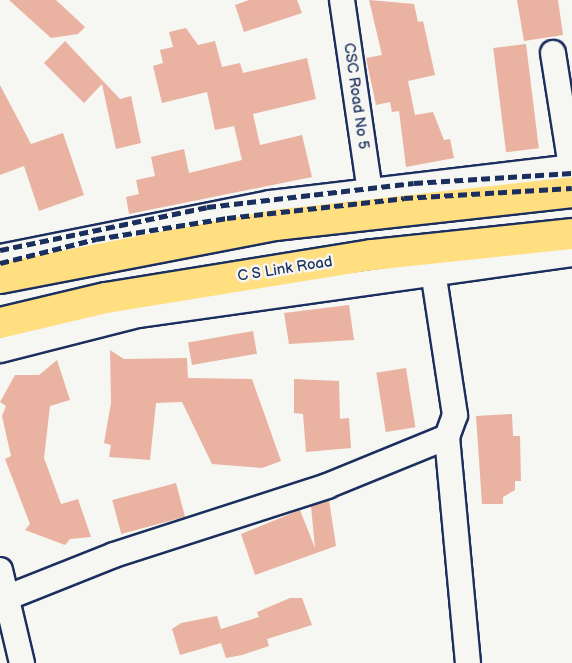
<!DOCTYPE html>
<style>
body{margin:0}
#map{position:relative;width:572px;height:663px;overflow:hidden;background:#f6f6f2;font-family:"Balsamiq Sans",sans-serif}
div>[style]{position:absolute}
[style*='--x']{left:calc(var(--x)*1px);top:calc(var(--y)*1px);width:calc(var(--w)*1px);rotate:calc(var(--a)*1deg)}
.building>*{inset:0;background:#eab2a1;transform-origin:0 0}
.roads{filter:drop-shadow(2px 0 #1b2f5e) drop-shadow(-2px 0 #1b2f5e) drop-shadow(0 2px #1b2f5e) drop-shadow(0 -2px #1b2f5e)}
.minor>*{height:24px;margin:-12px;padding:0 12px;transform-origin:12px;border-radius:12px;background:#f6f6f2}
.major>*{height:30px;margin:-15px;padding:0 15px;transform-origin:15px;border-radius:15px;background:#ffdf80}
.rail>*{height:4.5px;margin-top:-2.25px;transform-origin:0;background:repeating-linear-gradient(90deg,#1b2f5e 0 9px,transparent 0 13.5px)}
span{translate:-50% -50%;white-space:nowrap;text-align:center;line-height:1.15;-webkit-text-stroke:5px #f6f6f2;paint-order:stroke}
.street-label{font-size:15px;color:#1b2f5e}
</style>
<div id="map">
<div class="building">
<div style="clip-path:polygon(9px 0,56px 0,85px 27px,78px 34px,51px 38px)"></div>
<div style="clip-path:polygon(249px 0,297px 0,302px 13px,244px 32px,235px 5px)"></div>
<div style="clip-path:polygon(369px 0,414px 4px,418px 22px,423px 21px,435px 75px,408px 81px,415px 115px,433px 112px,444px 140px,450px 139px,454px 158px,406px 167px,399px 111px,392px 112px,390px 102px,376px 105px,366px 58px,382px 55px)"></div>
<div style="clip-path:polygon(517px 0,558px 0,563px 35px,524px 41px)"></div>
<div style="clip-path:polygon(186px 28px,198px 45px,215px 41px,222px 67px,240px 63px,243px 73px,307px 58px,316px 99px,253px 114px,260px 145px,302px 135px,312px 177px,129px 214px,126px 197px,139px 194px,136px 180px,155px 176px,151px 157px,184px 149px,189px 173px,242px 160px,234px 126px,215px 130px,207px 92px,162px 103px,153px 66px,163px 63px,160px 50px,173px 47px,169px 32px)"></div>
<div style="clip-path:polygon(65px 41px,120px 99px,131px 96px,141px 143px,116px 149px,102px 84px,84px 103px,44px 63px)"></div>
<div style="left:526px;top:44px;width:105px;height:33px;rotate:83deg"></div>
<div style="clip-path:polygon(0 85px,31px 144px,63px 133px,84px 195px,39px 211px,24px 166px,0 175px)"></div>
<div style="clip-path:polygon(349px 305px,354px 340px,289px 344px,284px 313px)"></div>
<div style="left:253px;top:331px;width:23px;height:66px;rotate:80deg"></div>
<div style="clip-path:polygon(110px 350px,124px 359px,187px 358px,188px 378px,252px 379px,281px 461px,262px 468px,212px 464px,182px 402px,156px 403px,150px 460px,109px 457px,111px 445px,104px 443px,111px 403px)"></div>
<div style="clip-path:polygon(57px 360px,70px 400px,50px 406px,44px 458px,61px 504px,78px 499px,91px 537px,70px 539px,65px 545px,25px 530px,30px 524px,5px 459px,11px 456px,2px 416px,6px 406px,0 402px,15px 375px,39px 375px)"></div>
<div style="left:406px;top:368px;width:60px;height:30px;rotate:81deg"></div>
<div style="clip-path:polygon(294px 379px,339px 381px,340px 419px,349px 418px,351px 448px,306px 452px,303px 414px,294px 413px)"></div>
<div style="clip-path:polygon(512px 414px,513px 436px,520px 436px,521px 481px,515px 481px,515px 490px,503px 497px,503px 504px,482px 504px,476px 416px)"></div>
<div style="left:176px;top:483px;width:35px;height:66px;rotate:75deg"></div>
<div style="clip-path:polygon(329px 500px,336px 546px,255px 575px,241px 534px,300px 510px,315px 548px,311px 506px)"></div>
<div style="clip-path:polygon(290px 598px,302px 598px,312px 625px,267px 639px,269px 646px,242px 655px,226px 658px,221px 643px,180px 655px,172px 629px,181px 623px,217px 616px,221px 629px,259px 617px,257px 612px)"></div>
</div>
<div class="roads">
<div class="minor">
<div style="--x:342;--y:0;--w:194;--a:81.7"></div>
<div style="--x:553;--y:53;--w:115;--a:81"></div>
<div style="--x:0;--y:257;--w:275;--a:-11.3"></div>
<div style="--x:270;--y:203;--w:304;--a:-6.8"></div>
<div style="--x:0;--y:350;--w:142;--a:-14.2"></div>
<div style="--x:138;--y:315;--w:438;--a:-8"></div>
<div style="--x:447;--y:437;--w:227;--a:84.7"></div>
<div style="--x:0;--y:570;--w:96;--a:76.7"></div>
<div style="--x:6;--y:598;--w:116;--a:-21.7"></div>
<div style="--x:114;--y:555;--w:224;--a:-17.9"></div>
<div style="--x:327;--y:486;--w:130;--a:-22.2"></div>
<div style="--x:447;--y:437;--w:23;--a:-70"></div>
<div style="--x:455;--y:415;--w:145;--a:-98.7"></div>
</div>
<div class="major">
<div style="--x:0;--y:278;--w:280;--a:-10.9"></div>
<div style="--x:275;--y:225;--w:299;--a:-6.3"></div>
<div style="--x:0;--y:323;--w:109;--a:-13.3"></div>
<div style="--x:106;--y:298;--w:269;--a:-9.2"></div>
<div style="--x:372;--y:255;--w:201;--a:-6"></div>
</div>
</div>
<div class="rail">
<div style="--x:0;--y:250;--w:211;--a:-11.7"></div>
<div style="--x:207;--y:207;--w:208;--a:-6.6"></div>
<div style="--x:414;--y:183;--w:158;--a:-3.6"></div>
<div style="--x:0;--y:263;--w:99;--a:-14"></div>
<div style="--x:96;--y:239;--w:133;--a:-9.1"></div>
<div style="--x:227;--y:218;--w:178;--a:-6.4"></div>
<div style="--x:404;--y:198;--w:168;--a:-3.4"></div>
</div>
<div class="street-label">
<span style="left:356px;top:96px;rotate:82deg">CSC Road No 5</span>
<span style="left:285px;top:269px;rotate:-9deg">C S Link Road</span>
</div>
</div>
